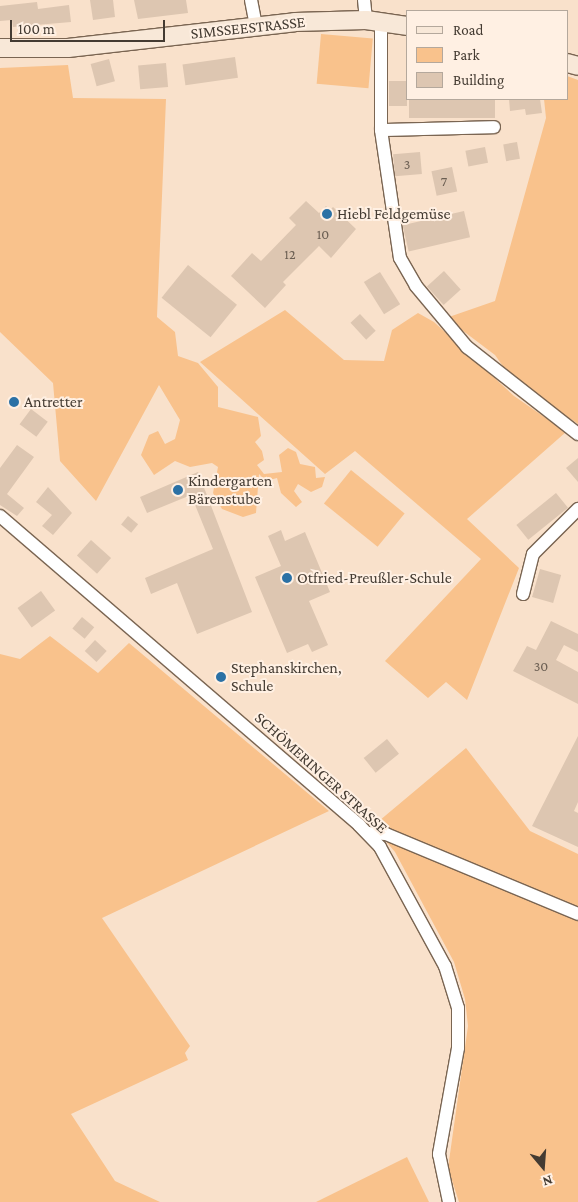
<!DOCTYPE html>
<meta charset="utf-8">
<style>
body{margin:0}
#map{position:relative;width:578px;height:1202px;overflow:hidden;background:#f9e1cb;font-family:"Crimson Pro",serif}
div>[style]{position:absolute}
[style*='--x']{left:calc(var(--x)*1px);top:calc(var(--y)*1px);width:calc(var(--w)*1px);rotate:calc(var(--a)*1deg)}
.green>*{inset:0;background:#f9c28c;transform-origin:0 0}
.building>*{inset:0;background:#ddc6b1;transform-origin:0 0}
.roads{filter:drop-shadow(1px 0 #7a6552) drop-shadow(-1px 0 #7a6552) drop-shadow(0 1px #7a6552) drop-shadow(0 -1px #7a6552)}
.minor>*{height:12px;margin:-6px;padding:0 6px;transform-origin:6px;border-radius:6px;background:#fff}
.secondary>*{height:18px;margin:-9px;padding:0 9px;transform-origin:9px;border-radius:9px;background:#f8e8d8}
.dots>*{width:14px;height:14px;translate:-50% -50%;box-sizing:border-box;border:2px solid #fff0e3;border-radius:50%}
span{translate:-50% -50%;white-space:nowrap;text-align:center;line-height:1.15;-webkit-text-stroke:4px #fff0e3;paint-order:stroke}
.number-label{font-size:14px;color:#6a5e52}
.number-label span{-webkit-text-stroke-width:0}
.street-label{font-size:16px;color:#443b32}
.poi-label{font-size:16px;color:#443b32}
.left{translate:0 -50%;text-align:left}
.legend{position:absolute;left:406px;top:10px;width:162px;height:90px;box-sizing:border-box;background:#fff0e3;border:1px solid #b4a89c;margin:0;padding:6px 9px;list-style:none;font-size:15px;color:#443b32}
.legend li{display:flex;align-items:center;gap:10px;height:25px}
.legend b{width:25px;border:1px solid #b4a89c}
.north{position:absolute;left:518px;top:1142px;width:50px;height:50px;-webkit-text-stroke:4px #fff0e3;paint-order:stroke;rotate:162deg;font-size:14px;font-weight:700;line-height:20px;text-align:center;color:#443b32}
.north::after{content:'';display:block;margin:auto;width:18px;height:22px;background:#443b32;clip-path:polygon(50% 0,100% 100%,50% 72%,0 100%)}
.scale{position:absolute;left:10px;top:20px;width:155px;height:22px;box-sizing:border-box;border:2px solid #443b32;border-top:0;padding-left:6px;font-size:15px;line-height:18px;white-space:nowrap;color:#443b32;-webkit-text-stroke:4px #fff0e3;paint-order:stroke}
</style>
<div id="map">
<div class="green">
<div style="left:321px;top:34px;width:52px;height:50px;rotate:5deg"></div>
<div style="clip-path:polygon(68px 65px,73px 98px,166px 99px,157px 317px,175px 332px,178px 356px,198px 363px,218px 387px,218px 407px,258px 417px,261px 436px,255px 442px,262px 451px,264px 460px,257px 465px,264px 474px,282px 472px,279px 455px,288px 448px,296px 452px,300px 464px,315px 467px,316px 478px,325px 477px,322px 487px,311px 492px,298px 484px,294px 491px,302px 502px,296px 507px,281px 493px,277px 478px,266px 481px,259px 474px,256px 513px,243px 517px,222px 509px,213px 493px,218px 467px,212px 463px,190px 467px,175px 461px,154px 475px,141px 455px,149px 435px,158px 431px,165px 444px,175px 439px,180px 420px,159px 385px,96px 501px,60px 461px,53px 383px,0 332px,0 68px)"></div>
<div style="clip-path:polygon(567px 76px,578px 80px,578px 424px,512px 379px,495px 355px,446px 318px,495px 301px,546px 118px,544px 99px,567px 99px)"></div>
<div style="clip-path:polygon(285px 310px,344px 360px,384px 361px,392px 330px,418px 313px,434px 322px,514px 396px,566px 432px,467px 519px,519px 568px,467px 700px,446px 682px,428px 698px,385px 661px,481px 559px,355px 451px,325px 474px,200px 362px)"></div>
<div style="left:351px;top:470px;width:69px;height:43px;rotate:39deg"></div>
<div style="clip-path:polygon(50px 636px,98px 673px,129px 643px,329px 811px,102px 918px,190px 1046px,185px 1053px,188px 1060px,71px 1114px,115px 1181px,160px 1202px,0 1202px,0 654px,20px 659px)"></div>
<div style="clip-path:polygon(466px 748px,530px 831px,578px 854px,578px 1202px,459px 1202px,448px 1168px,468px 1026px,465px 999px,454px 962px,395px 852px,373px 826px)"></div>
<div style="clip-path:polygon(407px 1157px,429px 1202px,316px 1202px)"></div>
</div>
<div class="building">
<div style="clip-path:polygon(90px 0,113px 0,115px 17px,93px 20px)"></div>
<div style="clip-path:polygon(134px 0,186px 0,188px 13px,138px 19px)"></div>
<div style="clip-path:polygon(37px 2px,38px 9px,69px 5px,71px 22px,13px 27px,12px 20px,0 21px,0 6px)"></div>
<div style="left:235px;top:57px;width:21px;height:53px;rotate:82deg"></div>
<div style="left:109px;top:59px;width:23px;height:19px;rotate:75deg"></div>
<div style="left:166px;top:63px;width:24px;height:28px;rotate:85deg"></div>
<div style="left:407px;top:81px;width:25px;height:18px;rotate:90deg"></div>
<div style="left:409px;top:99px;width:86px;height:19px"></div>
<div style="clip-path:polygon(509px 99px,540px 99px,542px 113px,526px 115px,525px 109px,510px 111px)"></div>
<div style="left:517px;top:142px;width:17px;height:14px;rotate:80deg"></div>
<div style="left:485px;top:147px;width:16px;height:20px;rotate:79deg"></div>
<div style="left:420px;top:152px;width:22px;height:27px;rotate:85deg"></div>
<div style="left:452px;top:167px;width:25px;height:21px;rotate:78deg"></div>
<div style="clip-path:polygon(306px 201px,319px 213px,326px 206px,330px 210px,333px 207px,356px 229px,331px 258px,319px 246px,283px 282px,286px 285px,265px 308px,231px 276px,252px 253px,261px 261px,296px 225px,289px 218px)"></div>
<div style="left:464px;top:211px;width:27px;height:63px;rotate:77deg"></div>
<div style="left:188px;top:265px;width:63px;height:42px;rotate:39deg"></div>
<div style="left:444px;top:271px;width:25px;height:23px;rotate:48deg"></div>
<div style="left:380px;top:272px;width:38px;height:19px;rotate:58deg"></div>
<div style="left:360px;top:314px;width:23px;height:13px;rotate:47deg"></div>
<div style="left:31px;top:409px;width:21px;height:19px;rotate:37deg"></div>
<div style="clip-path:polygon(17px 445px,34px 457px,7px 494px,24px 508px,17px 516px,0 505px,0 468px)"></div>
<div style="clip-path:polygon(578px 458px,578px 482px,566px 468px)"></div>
<div style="clip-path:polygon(198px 472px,252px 612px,197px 634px,177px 583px,151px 594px,145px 578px,213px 549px,191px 495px,147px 513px,140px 497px)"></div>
<div style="clip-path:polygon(48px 487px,72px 513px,53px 535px,42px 526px,52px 515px,36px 502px)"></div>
<div style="left:556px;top:493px;width:19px;height:51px;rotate:51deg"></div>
<div style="left:128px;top:516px;width:13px;height:11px;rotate:39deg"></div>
<div style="clip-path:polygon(281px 530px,285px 541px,305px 532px,330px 592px,309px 601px,328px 645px,312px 652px,308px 644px,287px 653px,255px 577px,281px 566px,268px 536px)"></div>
<div style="left:91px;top:540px;width:27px;height:21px;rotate:42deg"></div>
<div style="left:540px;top:569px;width:22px;height:29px;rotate:16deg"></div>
<div style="left:41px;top:591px;width:24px;height:29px;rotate:54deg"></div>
<div style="left:82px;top:617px;width:16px;height:15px;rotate:40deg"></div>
<div style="clip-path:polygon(551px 621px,578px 634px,578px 652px,564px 645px,556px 660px,578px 672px,578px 704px,513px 671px,527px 646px,536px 650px)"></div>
<div style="left:95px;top:640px;width:16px;height:15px;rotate:43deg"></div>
<div style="clip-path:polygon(578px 736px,578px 802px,574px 811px,578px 813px,578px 847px,532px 826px)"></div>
<div style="left:387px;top:739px;width:19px;height:30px;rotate:51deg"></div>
</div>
<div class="roads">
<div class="minor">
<div style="--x:251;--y:0;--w:26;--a:79"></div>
<div style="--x:364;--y:0;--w:20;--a:84"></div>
<div style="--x:381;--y:22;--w:108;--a:90"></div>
<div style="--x:381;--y:130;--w:129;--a:81.6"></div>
<div style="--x:400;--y:258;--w:32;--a:60"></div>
<div style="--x:416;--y:286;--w:80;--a:50.1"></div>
<div style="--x:467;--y:347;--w:141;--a:38.1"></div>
<div style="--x:381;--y:130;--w:113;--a:-1.5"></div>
<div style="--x:0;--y:516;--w:474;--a:40.7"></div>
<div style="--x:359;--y:825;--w:30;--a:46"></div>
<div style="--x:380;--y:847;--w:136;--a:61.4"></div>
<div style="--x:445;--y:966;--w:44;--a:72.8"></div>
<div style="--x:458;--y:1008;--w:40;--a:90"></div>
<div style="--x:458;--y:1048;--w:108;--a:100.2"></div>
<div style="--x:439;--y:1154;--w:49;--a:78.2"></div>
<div style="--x:523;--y:594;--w:41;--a:-76"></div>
<div style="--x:533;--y:554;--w:64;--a:-45"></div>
<div style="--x:368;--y:833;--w:18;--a:3"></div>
<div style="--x:386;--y:834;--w:208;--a:22.6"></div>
</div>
<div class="secondary">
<div style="--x:0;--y:48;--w:68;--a:0"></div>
<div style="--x:68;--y:48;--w:228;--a:-6.5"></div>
<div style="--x:295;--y:22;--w:71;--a:-1.6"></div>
<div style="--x:366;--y:20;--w:41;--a:8.3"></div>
<div style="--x:567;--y:63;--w:11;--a:15"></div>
</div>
</div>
<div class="dots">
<div style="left:327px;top:214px;background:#2b71a5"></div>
<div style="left:14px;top:402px;background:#2b71a5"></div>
<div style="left:178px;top:490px;background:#2b71a5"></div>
<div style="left:287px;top:578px;background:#2b71a5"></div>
<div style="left:221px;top:677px;background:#2b71a5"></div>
</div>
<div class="number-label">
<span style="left:407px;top:164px">3</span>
<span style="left:444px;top:181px">7</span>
<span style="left:323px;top:234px">10</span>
<span style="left:290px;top:254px">12</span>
<span style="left:541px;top:666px">30</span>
</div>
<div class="street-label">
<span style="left:248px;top:28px;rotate:-6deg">SIMSSEESTRASSE</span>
<span style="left:321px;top:773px;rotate:42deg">SCHÖMERINGER STRASSE</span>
</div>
<div class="poi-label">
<span class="left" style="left:337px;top:214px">Hiebl Feldgemüse</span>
<span class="left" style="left:24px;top:402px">Antretter</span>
<span class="left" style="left:188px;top:490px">Kindergarten<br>Bärenstube</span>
<span class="left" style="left:297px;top:578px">Otfried-Preußler-Schule</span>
<span class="left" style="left:231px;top:677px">Stephanskirchen,<br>Schule</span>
</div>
<ul class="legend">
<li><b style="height:6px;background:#f8e8d8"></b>Road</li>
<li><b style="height:14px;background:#f9c28c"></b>Park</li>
<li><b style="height:14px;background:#ddc6b1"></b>Building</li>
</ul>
<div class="north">N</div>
<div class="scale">100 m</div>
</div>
